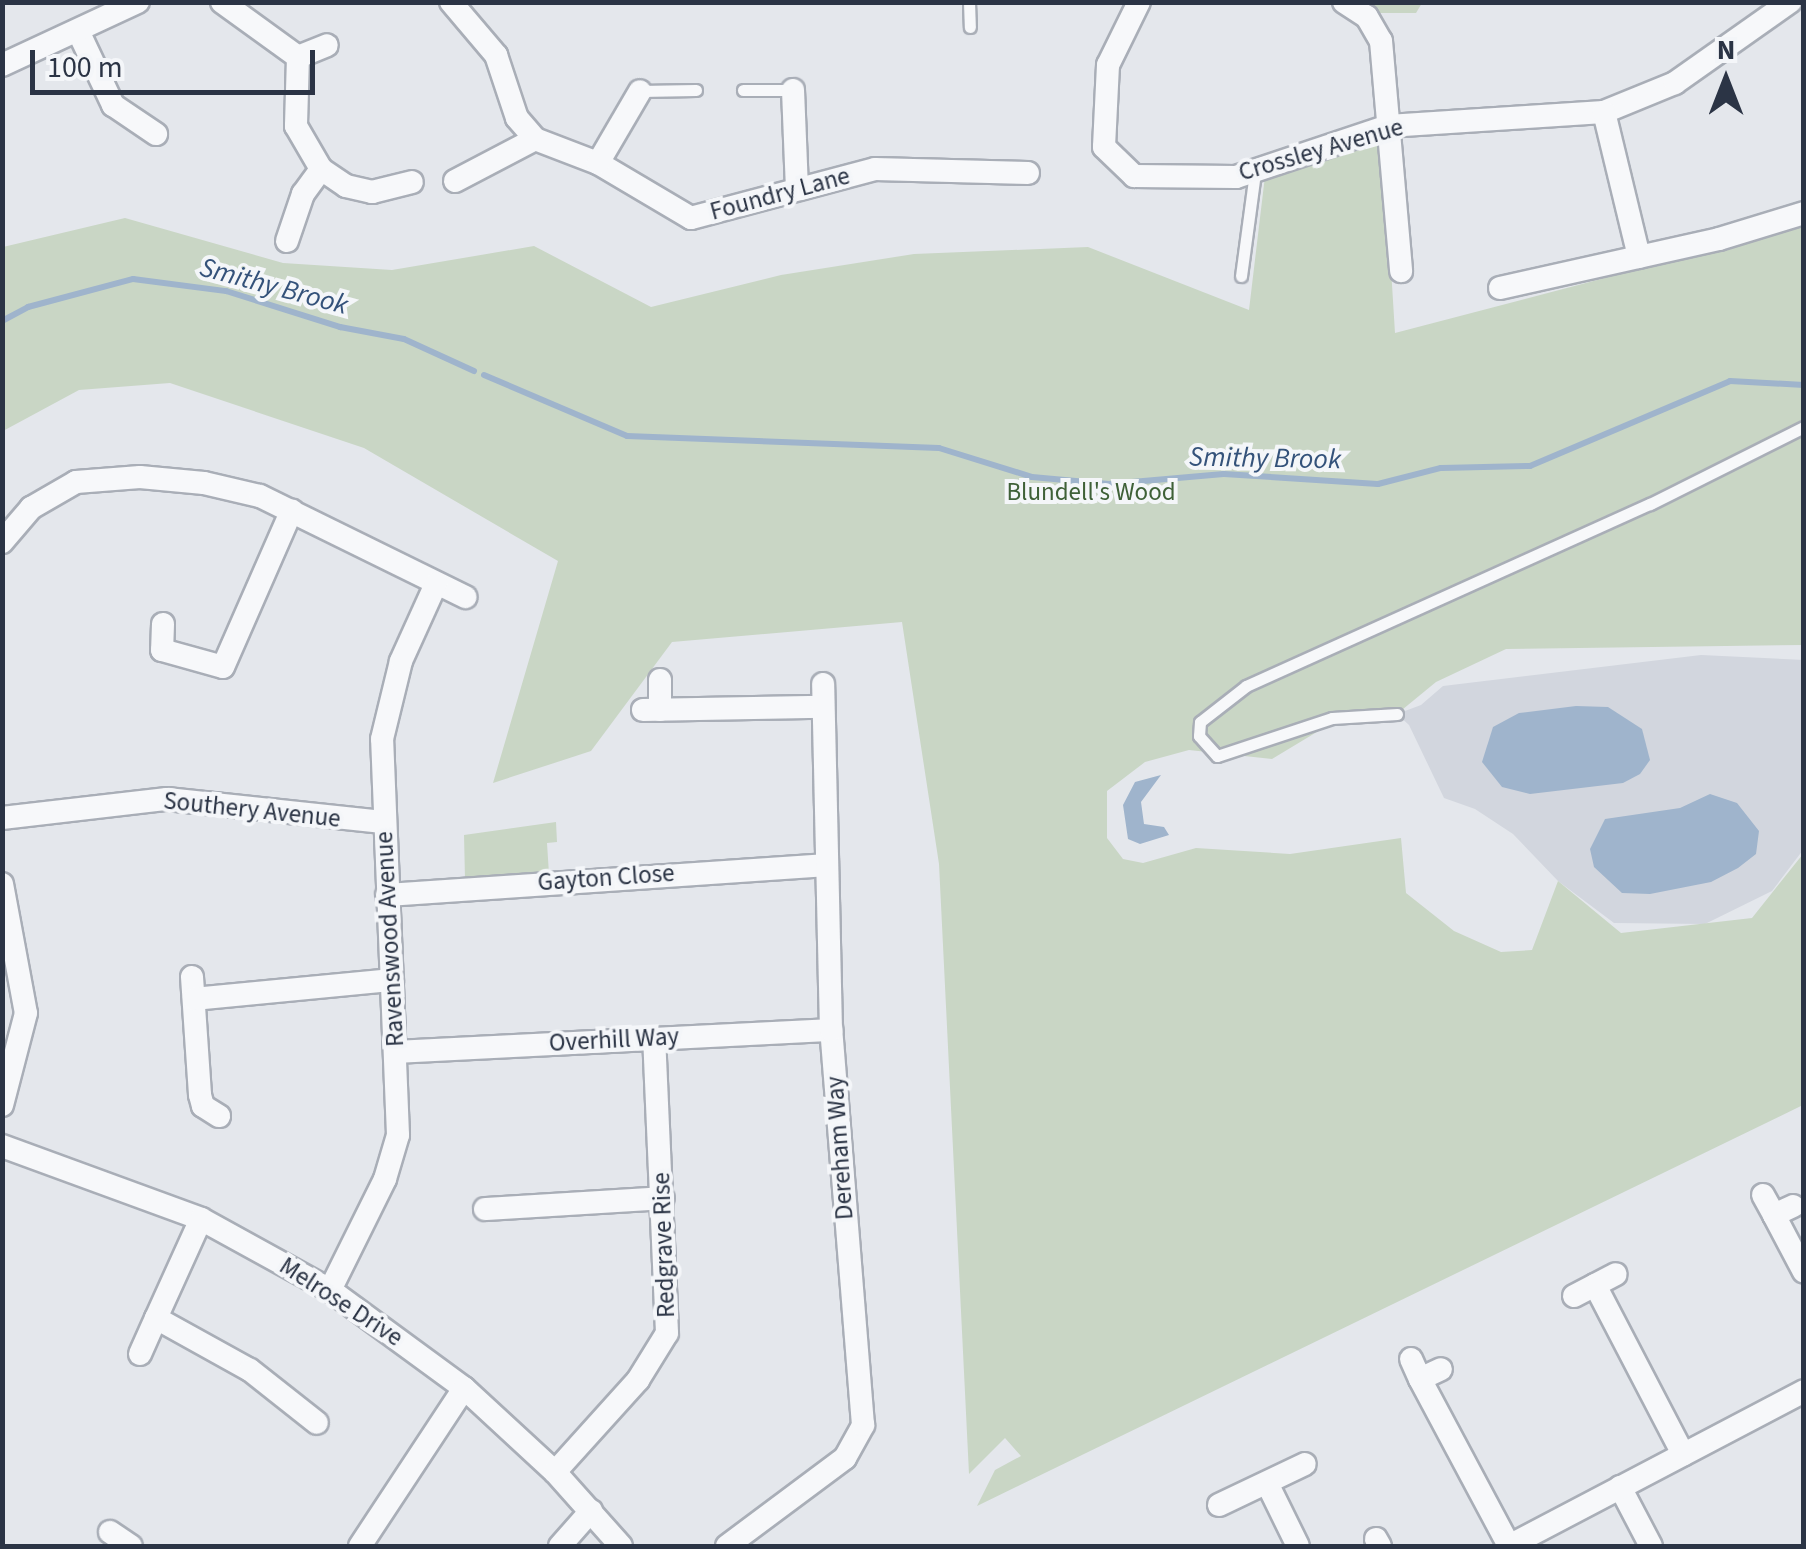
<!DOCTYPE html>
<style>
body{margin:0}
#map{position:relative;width:1806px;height:1549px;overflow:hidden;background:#e4e7ec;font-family:"Source Sans 3",sans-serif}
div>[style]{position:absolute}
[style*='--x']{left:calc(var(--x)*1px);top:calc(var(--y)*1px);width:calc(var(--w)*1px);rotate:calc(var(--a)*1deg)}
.built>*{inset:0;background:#d2d6de}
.green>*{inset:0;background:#c9d6c5}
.water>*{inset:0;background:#9fb4cc}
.stream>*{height:6px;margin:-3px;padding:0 3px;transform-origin:3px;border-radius:3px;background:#9fb4cc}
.roads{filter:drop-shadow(2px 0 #a9aeb7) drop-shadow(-2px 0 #a9aeb7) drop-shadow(0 2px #a9aeb7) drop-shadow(0 -2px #a9aeb7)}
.service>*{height:11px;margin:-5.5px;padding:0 5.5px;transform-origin:5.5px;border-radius:5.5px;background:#f7f8fa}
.minor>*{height:22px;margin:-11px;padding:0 11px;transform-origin:11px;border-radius:11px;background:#f7f8fa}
span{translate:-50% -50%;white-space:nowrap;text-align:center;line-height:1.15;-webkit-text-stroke:8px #f4f6f9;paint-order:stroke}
.street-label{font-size:25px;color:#2b3445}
.park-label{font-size:25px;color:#3f6138}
.water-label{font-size:28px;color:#34527a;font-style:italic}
.frame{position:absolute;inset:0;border:5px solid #2b3445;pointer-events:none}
.north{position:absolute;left:1676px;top:30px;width:100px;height:100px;-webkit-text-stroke:8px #f4f6f9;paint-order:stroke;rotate:0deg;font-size:28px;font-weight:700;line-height:40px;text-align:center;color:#2b3445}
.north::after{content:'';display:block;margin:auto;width:35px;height:45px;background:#2b3445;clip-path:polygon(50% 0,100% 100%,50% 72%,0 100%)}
.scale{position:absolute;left:30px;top:50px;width:285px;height:45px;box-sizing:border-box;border:5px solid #2b3445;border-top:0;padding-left:12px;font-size:30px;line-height:35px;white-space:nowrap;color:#2b3445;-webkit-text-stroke:8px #f4f6f9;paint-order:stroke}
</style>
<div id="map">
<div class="built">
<div style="clip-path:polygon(1701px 655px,1804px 660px,1803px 850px,1772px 891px,1705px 924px,1614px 923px,1558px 881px,1513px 834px,1475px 809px,1444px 798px,1409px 725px,1397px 714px,1421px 705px,1443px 686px)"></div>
</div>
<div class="green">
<div style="clip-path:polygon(1361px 3px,1422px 3px,1416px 13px,1376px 13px)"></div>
<div style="clip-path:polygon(1383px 139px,1395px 333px,1803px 226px,1803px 645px,1506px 649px,1436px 682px,1397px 714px,1340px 718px,1272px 759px,1189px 750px,1145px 762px,1107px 791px,1107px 838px,1123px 859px,1143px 863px,1196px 848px,1290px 854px,1401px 838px,1406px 893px,1454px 931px,1501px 952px,1532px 950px,1558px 881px,1621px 933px,1752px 918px,1803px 854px,1803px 1105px,977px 1506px,995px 1470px,1021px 1456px,1005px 1438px,969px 1474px,939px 864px,902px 622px,672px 642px,591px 751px,493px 783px,558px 561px,364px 448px,170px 383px,79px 390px,3px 431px,3px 247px,125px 218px,283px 263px,392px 270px,534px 246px,651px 307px,781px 275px,914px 254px,1088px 247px,1249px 310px,1265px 176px)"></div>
<div style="clip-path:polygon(556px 822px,557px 842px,547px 843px,549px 874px,465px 879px,464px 835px)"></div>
</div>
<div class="water">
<div style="clip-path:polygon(1576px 706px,1608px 707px,1642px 729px,1650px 760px,1640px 774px,1623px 783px,1530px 794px,1502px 787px,1482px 762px,1493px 727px,1519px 713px)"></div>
<div style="clip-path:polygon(1161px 775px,1141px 802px,1144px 824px,1164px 827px,1169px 835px,1140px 844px,1128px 839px,1123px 805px,1135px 782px)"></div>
<div style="clip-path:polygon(1710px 794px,1737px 803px,1759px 831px,1756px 854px,1738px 868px,1711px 882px,1650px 894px,1622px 893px,1594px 867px,1590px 849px,1605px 819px,1680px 808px)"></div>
</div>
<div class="stream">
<div style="--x:2;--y:321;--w:30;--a:-28"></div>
<div style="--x:28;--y:307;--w:109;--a:-14.9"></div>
<div style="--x:133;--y:279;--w:94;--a:7.4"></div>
<div style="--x:226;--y:291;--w:120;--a:17.5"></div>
<div style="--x:340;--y:327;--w:65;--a:10.6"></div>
<div style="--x:404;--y:339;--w:77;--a:24.6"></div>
<div style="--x:484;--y:375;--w:155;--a:23.1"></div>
<div style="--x:627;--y:436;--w:312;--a:2.2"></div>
<div style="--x:939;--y:448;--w:97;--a:17.3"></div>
<div style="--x:1032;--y:477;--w:77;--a:5.2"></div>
<div style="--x:1109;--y:484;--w:115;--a:-5"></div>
<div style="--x:1224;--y:474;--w:154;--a:3.7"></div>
<div style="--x:1378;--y:484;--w:65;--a:-14.3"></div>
<div style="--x:1441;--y:468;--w:89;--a:-1.3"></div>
<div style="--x:1530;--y:466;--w:217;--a:-23"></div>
<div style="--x:1730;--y:381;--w:74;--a:3.1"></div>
</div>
<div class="roads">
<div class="service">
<div style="--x:969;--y:2;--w:25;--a:88"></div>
<div style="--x:743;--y:90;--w:50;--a:0"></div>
<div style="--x:640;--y:91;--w:56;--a:-1"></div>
<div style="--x:1241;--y:276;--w:105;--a:-82.3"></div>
<div style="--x:1397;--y:714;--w:65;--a:176.5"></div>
<div style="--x:1332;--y:718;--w:121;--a:161.7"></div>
<div style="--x:1217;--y:756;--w:27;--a:-132"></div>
<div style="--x:1199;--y:736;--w:14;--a:-86"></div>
<div style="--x:1200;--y:722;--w:58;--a:-38"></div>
<div style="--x:1246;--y:686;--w:443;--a:-24.3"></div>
<div style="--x:1650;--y:504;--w:172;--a:-26.6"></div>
</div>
<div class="minor">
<div style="--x:222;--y:2;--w:94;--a:35.9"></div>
<div style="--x:298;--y:57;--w:69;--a:91.7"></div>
<div style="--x:296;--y:126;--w:50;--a:59.8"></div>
<div style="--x:321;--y:169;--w:30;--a:34"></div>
<div style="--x:346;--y:186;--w:27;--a:13"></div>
<div style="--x:372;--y:192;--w:41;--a:-14"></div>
<div style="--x:451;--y:2;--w:70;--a:49.7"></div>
<div style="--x:496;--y:55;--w:66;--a:71.6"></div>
<div style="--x:517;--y:118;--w:28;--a:49"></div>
<div style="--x:535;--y:139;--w:67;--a:20.9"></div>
<div style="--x:598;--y:163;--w:108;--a:30.6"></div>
<div style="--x:691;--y:218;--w:190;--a:-14.9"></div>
<div style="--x:875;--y:169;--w:153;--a:1.5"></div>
<div style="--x:1139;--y:2;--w:70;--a:116.2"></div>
<div style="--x:1108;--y:65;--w:82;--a:92.8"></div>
<div style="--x:1104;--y:147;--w:42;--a:44"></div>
<div style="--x:1134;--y:176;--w:102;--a:0.6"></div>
<div style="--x:1236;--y:177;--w:160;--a:-18.5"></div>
<div style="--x:1388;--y:126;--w:216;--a:-3.7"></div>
<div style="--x:1604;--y:112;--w:77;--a:-22.2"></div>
<div style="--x:1675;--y:83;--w:141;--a:-35.2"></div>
<div style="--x:1344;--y:2;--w:27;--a:33"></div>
<div style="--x:1367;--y:17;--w:28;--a:60"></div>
<div style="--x:1381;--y:41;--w:231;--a:85"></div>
<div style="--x:79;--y:33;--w:80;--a:64.7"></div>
<div style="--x:113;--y:105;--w:52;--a:34"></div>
<div style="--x:298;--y:57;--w:31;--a:-22"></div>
<div style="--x:2;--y:65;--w:150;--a:-24.9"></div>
<div style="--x:793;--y:90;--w:98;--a:87.7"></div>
<div style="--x:1604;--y:112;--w:149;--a:76.4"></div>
<div style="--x:598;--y:163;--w:83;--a:-59.7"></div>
<div style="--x:455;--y:181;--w:90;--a:-27.7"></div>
<div style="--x:287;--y:241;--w:50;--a:-71.2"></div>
<div style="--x:303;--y:194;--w:31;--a:-54"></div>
<div style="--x:1500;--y:288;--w:224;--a:-12.6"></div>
<div style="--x:1719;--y:239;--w:89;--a:-17"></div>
<div style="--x:2;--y:542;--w:45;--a:-49.5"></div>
<div style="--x:31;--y:508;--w:52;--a:-30"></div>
<div style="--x:76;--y:482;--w:64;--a:-4.5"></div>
<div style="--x:140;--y:477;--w:64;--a:5.4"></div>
<div style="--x:204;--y:483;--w:57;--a:13.1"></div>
<div style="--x:260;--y:496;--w:229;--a:26.2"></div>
<div style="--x:163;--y:624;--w:26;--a:92"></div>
<div style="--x:162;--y:650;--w:63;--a:15.6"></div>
<div style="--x:223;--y:667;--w:171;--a:-66.3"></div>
<div style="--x:660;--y:680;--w:30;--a:90"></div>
<div style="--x:643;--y:710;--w:180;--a:-1"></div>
<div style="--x:2;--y:818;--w:166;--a:-6.6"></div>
<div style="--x:167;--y:799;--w:217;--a:6.1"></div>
<div style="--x:2;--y:884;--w:131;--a:79.5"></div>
<div style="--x:26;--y:1013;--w:95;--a:104.6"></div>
<div style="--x:387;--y:895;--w:438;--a:-3.9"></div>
<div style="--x:192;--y:977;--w:118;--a:86.1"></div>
<div style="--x:200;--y:1095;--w:11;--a:75"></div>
<div style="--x:203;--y:1106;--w:19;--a:32"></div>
<div style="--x:194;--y:999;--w:199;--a:-5.5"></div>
<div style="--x:396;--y:1052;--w:436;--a:-2.9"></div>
<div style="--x:2;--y:1146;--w:212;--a:20.1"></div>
<div style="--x:201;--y:1219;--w:147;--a:28.8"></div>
<div style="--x:330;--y:1290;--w:166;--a:36.2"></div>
<div style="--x:464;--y:1388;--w:124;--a:42.7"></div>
<div style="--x:555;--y:1472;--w:99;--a:48.3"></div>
<div style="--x:1763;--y:1195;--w:23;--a:61"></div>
<div style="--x:1774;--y:1215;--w:21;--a:-25"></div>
<div style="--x:485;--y:1209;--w:178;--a:-3.5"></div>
<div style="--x:1774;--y:1215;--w:64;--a:62.2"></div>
<div style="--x:201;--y:1219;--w:109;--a:114.4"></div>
<div style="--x:156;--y:1318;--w:107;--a:29"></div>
<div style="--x:250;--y:1370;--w:85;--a:38.3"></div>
<div style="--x:1595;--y:1285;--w:191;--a:62.5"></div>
<div style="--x:330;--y:1290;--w:124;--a:-63.6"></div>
<div style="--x:385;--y:1179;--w:46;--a:-73.5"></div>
<div style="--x:398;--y:1135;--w:396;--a:-92.3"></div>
<div style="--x:382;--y:739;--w:80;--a:-76.3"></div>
<div style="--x:401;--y:661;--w:85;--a:-65.6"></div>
<div style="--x:1574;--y:1296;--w:47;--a:-27.6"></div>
<div style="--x:140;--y:1354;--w:39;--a:-66"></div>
<div style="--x:1411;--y:1359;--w:22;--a:66"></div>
<div style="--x:1420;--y:1379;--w:23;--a:-25"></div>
<div style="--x:1420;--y:1379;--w:189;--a:61.9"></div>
<div style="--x:555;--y:1472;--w:124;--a:-47.9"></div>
<div style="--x:638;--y:1380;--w:55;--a:-58.3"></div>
<div style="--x:667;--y:1333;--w:295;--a:-92.5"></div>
<div style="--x:1267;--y:1483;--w:70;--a:63.8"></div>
<div style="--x:1620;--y:1487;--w:67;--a:62.3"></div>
<div style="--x:1219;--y:1505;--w:95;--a:-25.5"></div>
<div style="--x:110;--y:1532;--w:25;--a:34"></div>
<div style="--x:1376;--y:1539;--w:8;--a:60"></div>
<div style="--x:360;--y:1546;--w:189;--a:-56.6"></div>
<div style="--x:560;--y:1546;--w:47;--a:-48.5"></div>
<div style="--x:727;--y:1546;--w:147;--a:-36.7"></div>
<div style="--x:845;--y:1458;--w:38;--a:-61"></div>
<div style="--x:863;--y:1425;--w:396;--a:-94.6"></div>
<div style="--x:831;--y:1030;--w:346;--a:-91.3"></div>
<div style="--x:1509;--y:1546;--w:333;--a:-27.7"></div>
</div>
</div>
<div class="street-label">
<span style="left:1321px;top:150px;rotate:-16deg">Crossley Avenue</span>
<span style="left:780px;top:194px;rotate:-15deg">Foundry Lane</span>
<span style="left:252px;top:810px;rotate:6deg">Southery Avenue</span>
<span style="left:606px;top:878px;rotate:-4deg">Gayton Close</span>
<span style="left:390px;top:939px;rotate:-93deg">Ravenswood Avenue</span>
<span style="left:614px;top:1040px;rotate:-3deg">Overhill Way</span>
<span style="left:840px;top:1148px;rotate:-94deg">Dereham Way</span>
<span style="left:664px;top:1245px;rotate:-92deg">Redgrave Rise</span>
<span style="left:341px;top:1302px;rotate:33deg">Melrose Drive</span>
</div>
<div class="park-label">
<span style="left:1091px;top:492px">Blundell's Wood</span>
</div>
<div class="water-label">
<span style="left:274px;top:286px;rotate:15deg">Smithy Brook</span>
<span style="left:1265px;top:458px;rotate:1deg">Smithy Brook</span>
</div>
<div class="frame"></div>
<div class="north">N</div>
<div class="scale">100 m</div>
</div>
